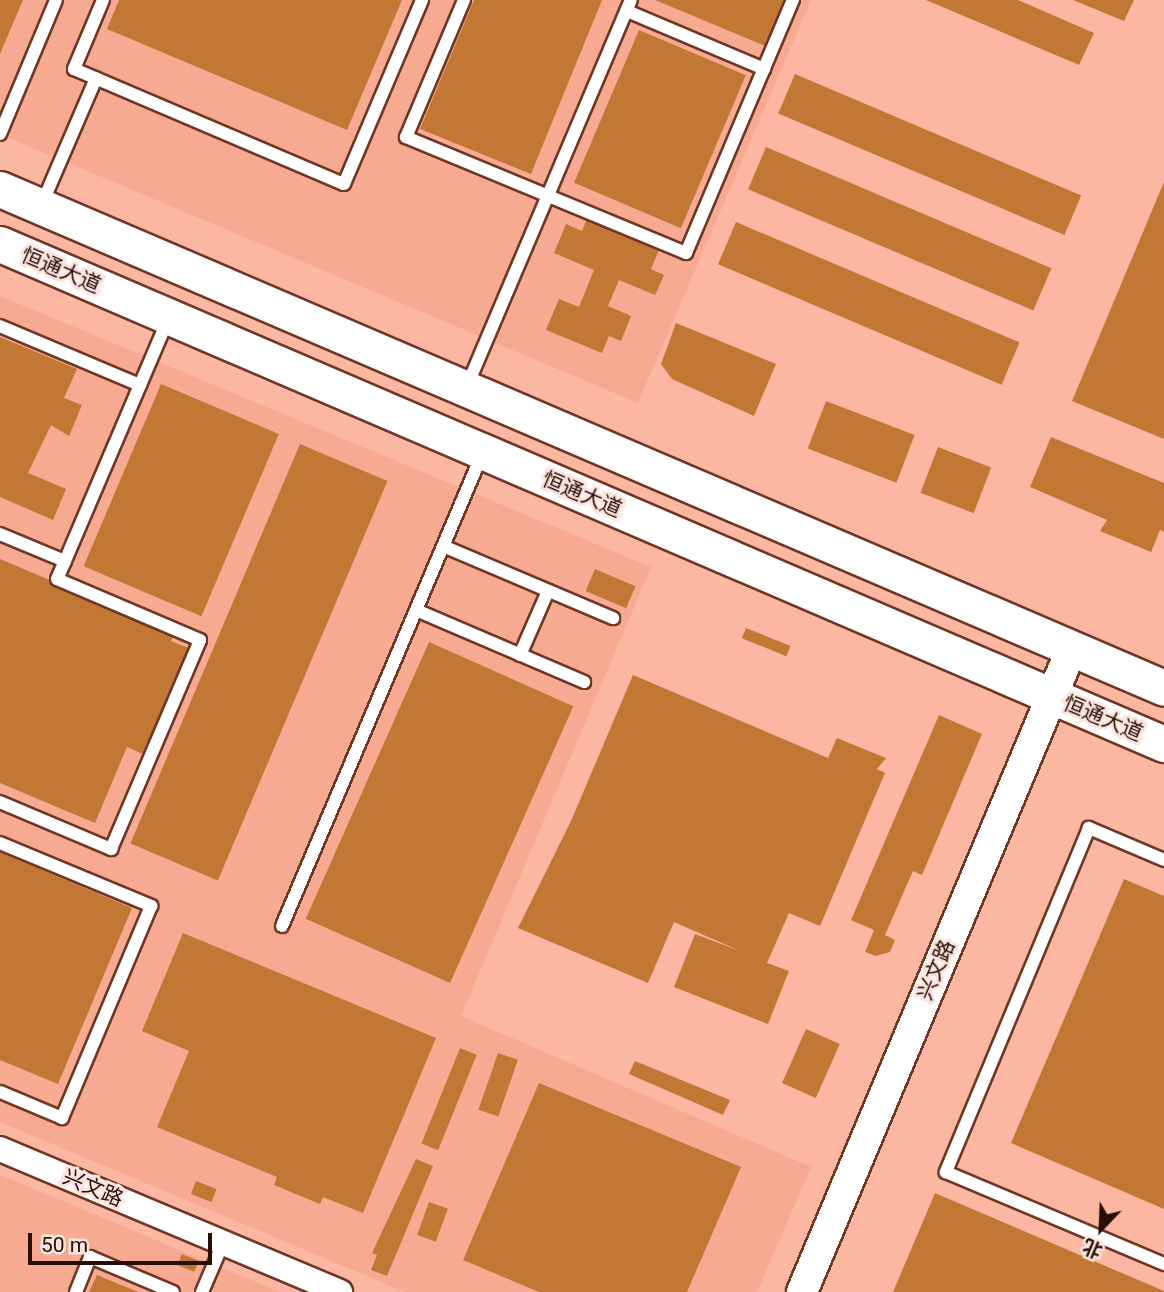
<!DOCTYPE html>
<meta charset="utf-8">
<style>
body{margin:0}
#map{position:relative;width:1164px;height:1292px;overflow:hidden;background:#fbb7a1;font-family:Roboto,"Noto Sans SC",sans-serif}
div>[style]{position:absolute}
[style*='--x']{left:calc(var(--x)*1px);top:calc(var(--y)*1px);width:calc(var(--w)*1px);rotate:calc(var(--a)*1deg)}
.built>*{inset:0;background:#f6aa92}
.building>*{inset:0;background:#c27735;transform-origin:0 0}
.roads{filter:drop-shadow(2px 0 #6f3624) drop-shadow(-2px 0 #6f3624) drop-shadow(0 2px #6f3624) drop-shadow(0 -2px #6f3624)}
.service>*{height:12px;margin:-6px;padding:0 6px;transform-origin:6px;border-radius:6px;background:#fff}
.minor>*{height:24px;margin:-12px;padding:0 12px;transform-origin:12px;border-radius:12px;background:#fff}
.tertiary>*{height:30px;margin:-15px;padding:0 15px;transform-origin:15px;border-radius:15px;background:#fff}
.secondary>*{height:35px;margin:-17.5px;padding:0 17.5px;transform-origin:17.5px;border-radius:17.5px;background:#fff}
span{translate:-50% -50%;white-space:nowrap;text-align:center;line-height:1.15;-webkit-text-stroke:6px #fbe5de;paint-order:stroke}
.street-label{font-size:21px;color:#260f07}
.north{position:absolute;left:1066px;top:1194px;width:70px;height:70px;-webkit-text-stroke:5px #fbe5de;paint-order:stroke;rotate:203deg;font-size:19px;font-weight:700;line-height:28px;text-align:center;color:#260f07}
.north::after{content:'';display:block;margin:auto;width:24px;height:32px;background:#260f07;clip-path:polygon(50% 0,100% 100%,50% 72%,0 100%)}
.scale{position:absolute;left:28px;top:1233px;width:184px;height:32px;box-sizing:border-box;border:4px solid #260f07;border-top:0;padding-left:9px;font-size:21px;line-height:24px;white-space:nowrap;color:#260f07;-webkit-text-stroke:5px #fbe5de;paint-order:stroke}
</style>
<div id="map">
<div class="built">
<div style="clip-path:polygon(0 0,811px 0,638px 403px,0 134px)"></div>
<div style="clip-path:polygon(0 296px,651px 567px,461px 1016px,811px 1167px,757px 1292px,405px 1292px,0 1122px)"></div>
<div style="clip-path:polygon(0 1175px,70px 1204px,280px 1292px,0 1292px)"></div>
</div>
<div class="building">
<div style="clip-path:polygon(0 0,23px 0,0 54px)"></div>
<div style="clip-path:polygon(119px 0,402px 0,347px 130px,107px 29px)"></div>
<div style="clip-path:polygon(474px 0,602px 0,531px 174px,420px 129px)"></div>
<div style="clip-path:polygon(655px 0,784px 0,765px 46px)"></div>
<div style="clip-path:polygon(926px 0,1018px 0,1094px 33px,1079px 65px)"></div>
<div style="clip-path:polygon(1073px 0,1134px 0,1124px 21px)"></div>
<div style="left:639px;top:30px;width:116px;height:166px;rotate:23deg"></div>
<div style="left:795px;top:74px;width:311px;height:43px;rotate:23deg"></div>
<div style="left:766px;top:147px;width:310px;height:46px;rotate:23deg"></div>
<div style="clip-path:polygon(1164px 182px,1164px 439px,1072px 401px)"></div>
<div style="clip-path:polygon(587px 219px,659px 250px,651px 269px,664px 275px,655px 295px,619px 280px,608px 306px,631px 316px,621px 341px,609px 336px,602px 353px,546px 330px,559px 299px,579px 307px,594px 270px,554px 253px,566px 224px,582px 231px)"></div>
<div style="left:736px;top:222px;width:308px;height:46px;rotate:23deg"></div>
<div style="clip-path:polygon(676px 323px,776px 364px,754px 416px,672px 379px,661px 364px)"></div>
<div style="clip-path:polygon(0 337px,77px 369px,64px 398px,82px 405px,69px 436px,51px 425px,28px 473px,66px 489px,53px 520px,0 497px)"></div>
<div style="left:161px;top:384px;width:128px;height:198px;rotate:23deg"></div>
<div style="left:826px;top:401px;width:95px;height:51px;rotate:21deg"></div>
<div style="clip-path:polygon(1051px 437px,1164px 483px,1164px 532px,1160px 530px,1151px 552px,1100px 531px,1107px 520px,1030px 487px)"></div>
<div style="left:300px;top:444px;width:95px;height:434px;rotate:23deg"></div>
<div style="left:938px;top:447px;width:57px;height:49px;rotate:21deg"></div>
<div style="clip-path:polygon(0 559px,175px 633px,171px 641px,191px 649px,145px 755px,127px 747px,95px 823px,0 783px)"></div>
<div style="left:595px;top:569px;width:44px;height:24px;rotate:23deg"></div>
<div style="left:746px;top:628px;width:48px;height:11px;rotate:22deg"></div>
<div style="left:429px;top:642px;width:158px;height:303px;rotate:24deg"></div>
<div style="clip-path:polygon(633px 675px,828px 758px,837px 738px,886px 758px,877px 769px,885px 773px,820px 926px,789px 913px,767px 963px,789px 971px,768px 1024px,674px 987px,695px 934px,740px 951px,674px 922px,648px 983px,518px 928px,571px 821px)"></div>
<div style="clip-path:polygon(939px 715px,982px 734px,922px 875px,913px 871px,885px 935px,895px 940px,890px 952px,876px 956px,865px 952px,874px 930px,851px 920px)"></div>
<div style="clip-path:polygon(0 852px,132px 908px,58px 1084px,0 1060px)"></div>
<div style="clip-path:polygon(1124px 879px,1164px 896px,1164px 1209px,1011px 1143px)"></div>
<div style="clip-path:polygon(183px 933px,436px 1038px,363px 1213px,323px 1197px,320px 1204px,274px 1185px,277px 1177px,157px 1127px,189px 1051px,142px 1031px)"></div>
<div style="left:806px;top:1029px;width:37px;height:59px;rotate:24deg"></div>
<div style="left:460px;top:1048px;width:18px;height:103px;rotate:22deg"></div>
<div style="left:498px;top:1053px;width:21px;height:60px;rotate:19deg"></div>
<div style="clip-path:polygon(635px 1061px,730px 1100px,723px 1115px,629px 1074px)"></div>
<div style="clip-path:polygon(539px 1083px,741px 1167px,687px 1292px,539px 1292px,463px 1260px)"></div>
<div style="clip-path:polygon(416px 1159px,433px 1166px,387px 1276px,371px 1270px,377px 1255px,372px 1253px)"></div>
<div style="left:196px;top:1181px;width:22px;height:14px;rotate:21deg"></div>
<div style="clip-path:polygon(935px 1193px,1164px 1291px,1164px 1292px,893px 1292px)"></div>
<div style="left:429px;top:1202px;width:20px;height:35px;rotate:20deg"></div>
<div style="left:182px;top:1254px;width:18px;height:12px;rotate:22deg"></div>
<div style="clip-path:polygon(97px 1275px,138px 1292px,89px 1292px)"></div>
</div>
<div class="roads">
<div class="service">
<div style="--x:103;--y:0;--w:75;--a:112.8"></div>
<div style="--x:74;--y:69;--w:293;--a:23.1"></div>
<div style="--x:344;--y:184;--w:200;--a:-67"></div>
<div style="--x:464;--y:0;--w:149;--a:112.9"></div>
<div style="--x:406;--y:137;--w:303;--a:22.5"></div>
<div style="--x:686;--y:253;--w:275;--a:-67.1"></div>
<div style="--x:627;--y:11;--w:149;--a:22.9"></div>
<div style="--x:0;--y:134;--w:145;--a:-67.3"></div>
<div style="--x:41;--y:206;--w:139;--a:-66.7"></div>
<div style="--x:0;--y:326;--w:152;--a:22.9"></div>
<div style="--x:467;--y:386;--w:419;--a:-67"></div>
<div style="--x:0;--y:534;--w:70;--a:22.6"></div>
<div style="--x:65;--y:561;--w:265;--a:-66.9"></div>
<div style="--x:443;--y:546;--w:185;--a:23"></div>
<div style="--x:416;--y:610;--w:183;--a:23.2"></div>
<div style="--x:520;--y:655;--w:70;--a:-66.4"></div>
<div style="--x:0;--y:802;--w:121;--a:22.9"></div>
<div style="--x:111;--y:849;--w:227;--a:-66.9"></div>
<div style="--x:200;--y:640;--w:155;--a:-156.9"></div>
<div style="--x:57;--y:579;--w:20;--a:-66"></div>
<div style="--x:0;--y:843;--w:164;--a:22.6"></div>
<div style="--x:151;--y:906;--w:230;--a:112.8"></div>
<div style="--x:62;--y:1118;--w:67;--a:-157.2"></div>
<div style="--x:1164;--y:860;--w:82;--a:-156.9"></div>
<div style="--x:1089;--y:828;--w:373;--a:112.6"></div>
<div style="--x:946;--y:1172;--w:237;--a:22.9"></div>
<div style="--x:282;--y:926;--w:515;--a:-67.02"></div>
<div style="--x:76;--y:1292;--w:38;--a:-68"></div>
<div style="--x:90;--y:1257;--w:90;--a:22.9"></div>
<div style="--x:202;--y:1292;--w:53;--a:-66.8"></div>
</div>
<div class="minor">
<div style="--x:0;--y:1149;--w:369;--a:22.8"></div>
</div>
<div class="tertiary">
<div style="--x:802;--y:1292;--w:698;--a:-67.25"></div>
</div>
<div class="secondary">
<div style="--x:0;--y:189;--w:1266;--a:23.2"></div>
<div style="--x:0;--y:244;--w:1267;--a:23.25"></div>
</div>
</div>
<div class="street-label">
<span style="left:61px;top:270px;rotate:23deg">恒通大道</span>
<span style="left:582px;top:494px;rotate:23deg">恒通大道</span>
<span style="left:1103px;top:718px;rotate:23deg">恒通大道</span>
<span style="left:936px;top:970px;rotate:-67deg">兴文路</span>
<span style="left:93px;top:1188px;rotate:23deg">兴文路</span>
</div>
<div class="north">北</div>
<div class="scale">50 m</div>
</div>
